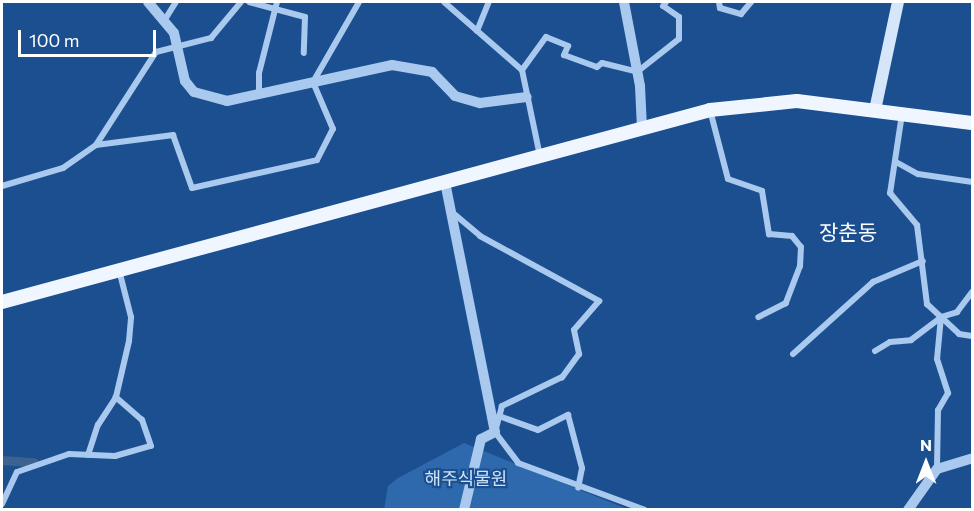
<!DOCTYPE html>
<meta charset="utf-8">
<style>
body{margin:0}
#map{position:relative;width:974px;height:511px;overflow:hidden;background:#1b4f8f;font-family:Commissioner,"Noto Sans KR",sans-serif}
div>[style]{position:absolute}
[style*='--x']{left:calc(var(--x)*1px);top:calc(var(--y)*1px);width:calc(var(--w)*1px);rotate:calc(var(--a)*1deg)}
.green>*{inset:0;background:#2e69ad}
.canal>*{height:9px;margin:-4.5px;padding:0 4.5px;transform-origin:4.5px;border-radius:4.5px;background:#3c6290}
.minor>*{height:6px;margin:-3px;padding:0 3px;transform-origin:3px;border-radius:3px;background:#a9c9ee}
.tertiary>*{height:10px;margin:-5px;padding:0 5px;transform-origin:5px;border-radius:5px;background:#a9c9ee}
.secondary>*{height:12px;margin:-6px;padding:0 6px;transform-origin:6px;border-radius:6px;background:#d6e6fa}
.primary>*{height:14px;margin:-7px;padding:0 7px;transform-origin:7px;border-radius:7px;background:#f0f6ff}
span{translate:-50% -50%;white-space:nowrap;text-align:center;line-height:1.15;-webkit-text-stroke:4.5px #1b4f8f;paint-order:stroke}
.park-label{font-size:18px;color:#cfe3fa}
.quarter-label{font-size:21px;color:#fff}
.frame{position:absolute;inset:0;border:3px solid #fff;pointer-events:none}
.north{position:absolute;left:896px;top:433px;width:60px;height:60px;-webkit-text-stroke:4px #1b4f8f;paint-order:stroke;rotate:0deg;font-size:16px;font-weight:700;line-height:24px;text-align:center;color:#fff}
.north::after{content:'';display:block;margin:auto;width:21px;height:27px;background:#fff;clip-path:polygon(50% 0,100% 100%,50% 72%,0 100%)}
.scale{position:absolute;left:18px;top:30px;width:138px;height:27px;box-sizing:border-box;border:3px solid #fff;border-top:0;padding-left:8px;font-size:18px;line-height:21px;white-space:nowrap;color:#fff;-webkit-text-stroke:4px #1b4f8f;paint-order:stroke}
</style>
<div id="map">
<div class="green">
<div style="clip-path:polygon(464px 443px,627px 509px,384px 510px,388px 486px,398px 478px)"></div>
</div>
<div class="canal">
<div style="--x:2;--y:460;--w:32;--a:4"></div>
</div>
<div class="minor">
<div style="--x:249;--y:2;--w:58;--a:15"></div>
<div style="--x:305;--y:17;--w:36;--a:92"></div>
<div style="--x:444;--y:2;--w:103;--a:41.1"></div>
<div style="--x:522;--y:70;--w:88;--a:78.2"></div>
<div style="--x:719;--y:2;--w:6;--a:81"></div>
<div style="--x:720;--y:8;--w:22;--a:16"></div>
<div style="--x:741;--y:14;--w:16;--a:-50"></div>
<div style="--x:164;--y:21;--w:22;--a:-58"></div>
<div style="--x:477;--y:31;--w:31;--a:-68"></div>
<div style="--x:522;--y:70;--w:41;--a:-54"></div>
<div style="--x:546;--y:37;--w:24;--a:22"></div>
<div style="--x:568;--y:46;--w:10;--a:114"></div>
<div style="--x:564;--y:55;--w:35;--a:20"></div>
<div style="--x:597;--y:67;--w:6;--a:-39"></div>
<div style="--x:602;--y:63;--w:36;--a:14"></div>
<div style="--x:637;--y:72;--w:53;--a:-38.2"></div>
<div style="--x:679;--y:39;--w:22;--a:-90"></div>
<div style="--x:679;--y:17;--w:19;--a:-145"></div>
<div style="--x:663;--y:6;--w:5;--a:-53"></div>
<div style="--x:259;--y:94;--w:21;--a:-90"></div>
<div style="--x:259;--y:73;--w:73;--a:-75.8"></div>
<div style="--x:710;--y:110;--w:71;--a:75.4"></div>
<div style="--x:728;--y:179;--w:36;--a:19"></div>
<div style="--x:762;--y:191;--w:44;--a:80.8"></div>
<div style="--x:769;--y:234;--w:23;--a:5"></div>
<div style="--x:792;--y:236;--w:14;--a:51"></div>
<div style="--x:801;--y:247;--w:19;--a:93"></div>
<div style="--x:800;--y:266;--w:40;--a:111"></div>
<div style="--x:786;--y:303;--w:31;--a:153"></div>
<div style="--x:902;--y:114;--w:80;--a:98.6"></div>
<div style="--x:890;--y:193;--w:42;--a:49.8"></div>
<div style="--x:917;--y:225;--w:80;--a:82.8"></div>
<div style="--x:927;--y:304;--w:19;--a:43"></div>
<div style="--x:941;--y:317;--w:17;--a:-17"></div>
<div style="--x:957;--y:312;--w:25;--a:-53"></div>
<div style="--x:96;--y:145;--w:111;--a:-57.2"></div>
<div style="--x:156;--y:52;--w:57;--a:-14.3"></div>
<div style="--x:211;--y:38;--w:47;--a:-50.2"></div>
<div style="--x:896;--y:162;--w:25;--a:29"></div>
<div style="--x:918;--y:174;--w:55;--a:8.4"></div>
<div style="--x:2;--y:186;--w:64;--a:-16.4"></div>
<div style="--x:63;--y:168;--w:40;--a:-34.9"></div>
<div style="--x:96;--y:145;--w:78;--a:-7.4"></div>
<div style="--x:173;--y:135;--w:56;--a:70.3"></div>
<div style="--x:192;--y:188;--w:128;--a:-12.6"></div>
<div style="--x:317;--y:160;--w:35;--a:-63"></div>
<div style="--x:333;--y:129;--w:51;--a:-113.1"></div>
<div style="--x:313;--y:82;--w:92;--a:-60.1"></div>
<div style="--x:453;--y:213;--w:35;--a:40"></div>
<div style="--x:480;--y:236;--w:136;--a:28.6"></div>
<div style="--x:599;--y:301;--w:38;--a:131"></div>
<div style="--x:574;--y:330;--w:25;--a:78"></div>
<div style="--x:579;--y:354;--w:29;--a:126"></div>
<div style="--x:562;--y:377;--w:67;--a:154.2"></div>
<div style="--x:502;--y:406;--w:27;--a:105"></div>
<div style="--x:495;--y:432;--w:39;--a:53"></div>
<div style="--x:518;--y:463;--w:135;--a:20.3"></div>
<div style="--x:941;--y:317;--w:25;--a:43"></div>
<div style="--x:959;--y:334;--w:13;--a:9"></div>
<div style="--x:875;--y:351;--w:17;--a:-31"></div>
<div style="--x:890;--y:342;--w:21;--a:-5"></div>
<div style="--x:911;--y:340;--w:38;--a:-37"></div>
<div style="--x:941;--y:317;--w:42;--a:95.4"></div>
<div style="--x:937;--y:359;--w:36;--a:72"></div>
<div style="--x:948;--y:393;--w:20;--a:120"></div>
<div style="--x:938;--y:410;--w:59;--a:91"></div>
<div style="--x:793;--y:354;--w:108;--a:-42"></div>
<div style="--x:873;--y:282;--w:54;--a:-22.8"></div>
<div style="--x:499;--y:416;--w:41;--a:19.7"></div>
<div style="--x:538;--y:430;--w:34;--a:-27"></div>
<div style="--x:568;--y:415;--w:55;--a:75.2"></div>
<div style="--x:582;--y:468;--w:20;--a:101"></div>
<div style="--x:88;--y:455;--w:32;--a:-72"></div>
<div style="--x:98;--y:425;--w:33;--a:-57"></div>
<div style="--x:116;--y:397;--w:57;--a:-76.9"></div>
<div style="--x:129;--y:341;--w:24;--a:-85"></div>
<div style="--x:131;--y:317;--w:49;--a:-104.3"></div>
<div style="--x:2;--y:504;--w:35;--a:-65"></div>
<div style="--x:17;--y:472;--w:55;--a:-19.1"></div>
<div style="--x:69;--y:454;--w:46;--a:2.5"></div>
<div style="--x:115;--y:456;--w:37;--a:-16"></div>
<div style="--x:151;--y:446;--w:28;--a:-109"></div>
<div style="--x:142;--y:420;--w:35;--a:-139"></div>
</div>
<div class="tertiary">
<div style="--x:148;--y:2;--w:40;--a:50"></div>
<div style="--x:174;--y:33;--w:49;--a:77.1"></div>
<div style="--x:185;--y:81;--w:14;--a:51"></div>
<div style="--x:194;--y:92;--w:34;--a:15"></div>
<div style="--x:227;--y:101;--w:169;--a:-12.3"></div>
<div style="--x:392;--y:65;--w:41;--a:9.9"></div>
<div style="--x:432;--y:72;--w:33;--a:46"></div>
<div style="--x:455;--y:96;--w:26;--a:16"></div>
<div style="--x:480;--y:103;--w:47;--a:-7.3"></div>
<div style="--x:624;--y:2;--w:86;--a:79.2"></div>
<div style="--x:640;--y:86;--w:43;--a:87.3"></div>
<div style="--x:445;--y:182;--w:255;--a:78.7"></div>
<div style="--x:495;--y:432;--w:16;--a:153"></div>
<div style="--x:481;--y:439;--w:73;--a:103.5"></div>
<div style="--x:908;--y:510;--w:50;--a:-54.7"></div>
<div style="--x:937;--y:469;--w:37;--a:-17"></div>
</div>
<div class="secondary">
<div style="--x:875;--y:110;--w:110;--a:-78"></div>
</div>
<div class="primary">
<div style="--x:2;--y:302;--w:734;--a:-15.17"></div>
<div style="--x:710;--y:110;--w:87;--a:-5.9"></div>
<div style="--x:797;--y:101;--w:176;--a:7.2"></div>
</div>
<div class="park-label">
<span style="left:466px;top:478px">해주식물원</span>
</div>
<div class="quarter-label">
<span style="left:848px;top:232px">장춘동</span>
</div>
<div class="frame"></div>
<div class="north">N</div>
<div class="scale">100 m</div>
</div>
